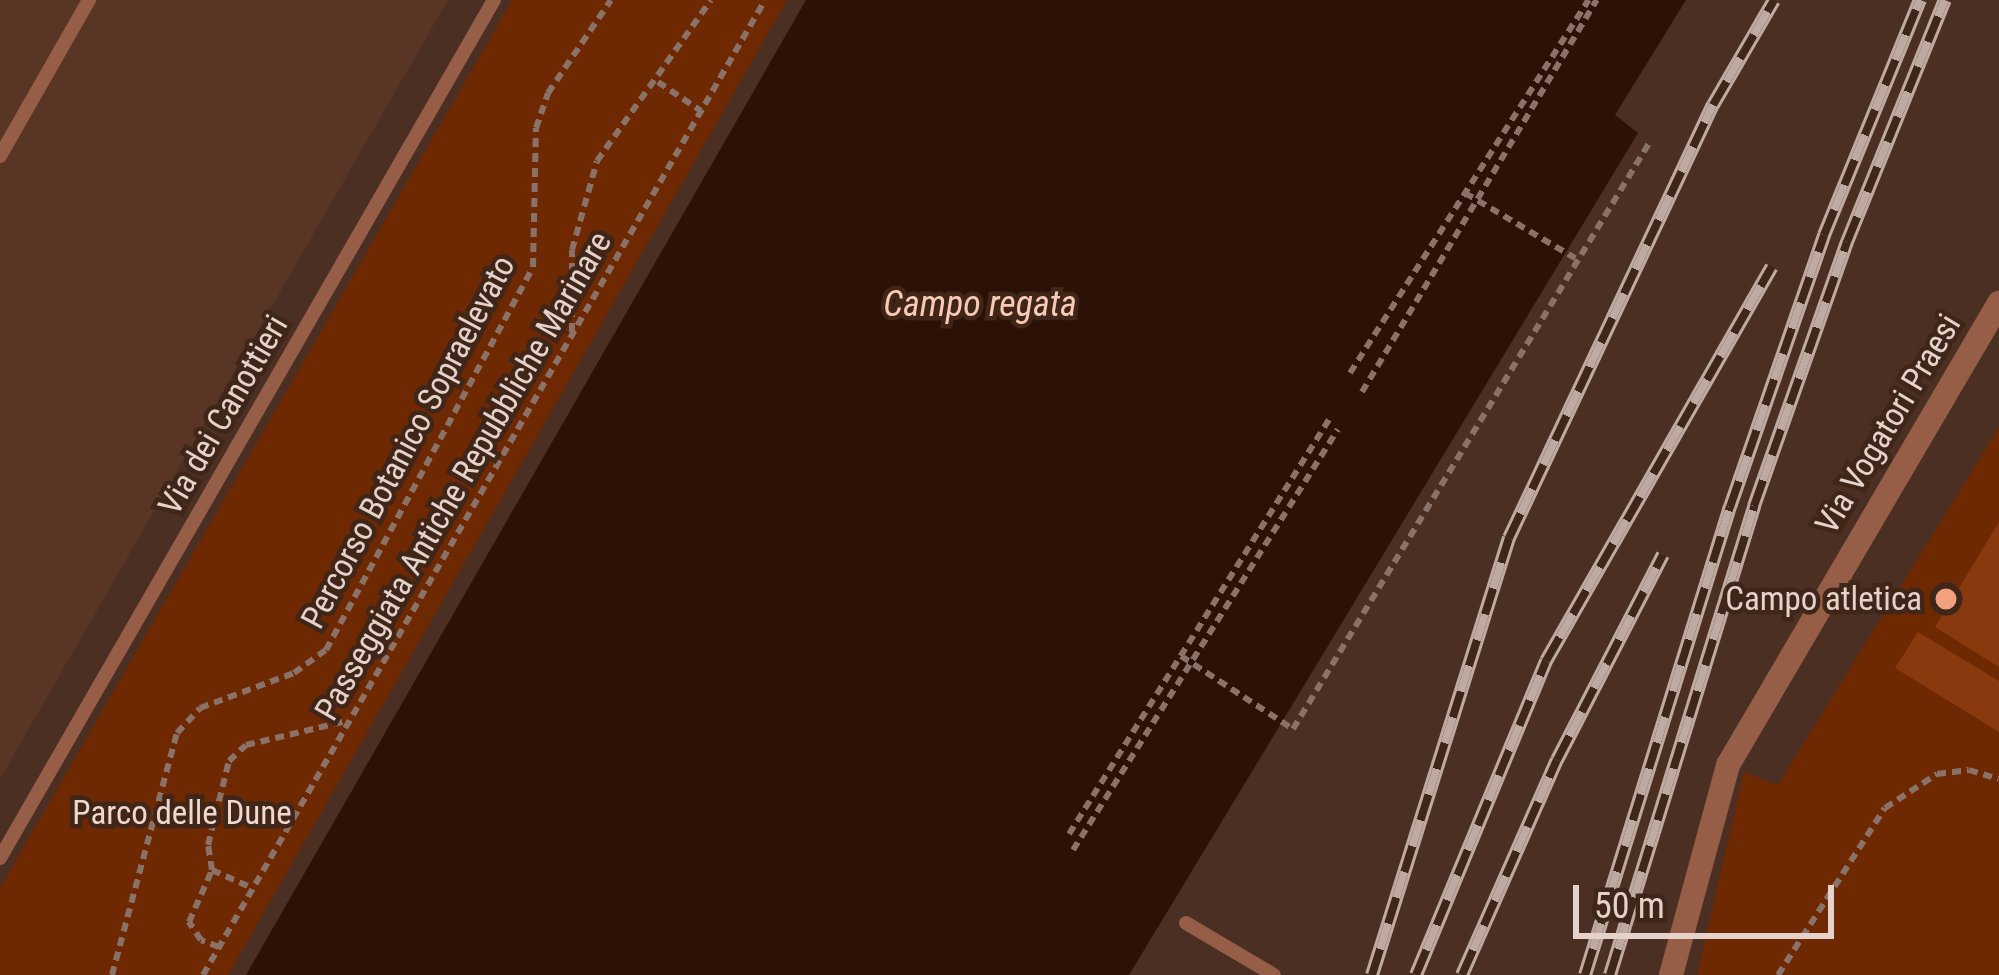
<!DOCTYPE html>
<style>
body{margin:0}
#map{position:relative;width:1999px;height:975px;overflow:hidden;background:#4b2f23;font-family:"Roboto Condensed",sans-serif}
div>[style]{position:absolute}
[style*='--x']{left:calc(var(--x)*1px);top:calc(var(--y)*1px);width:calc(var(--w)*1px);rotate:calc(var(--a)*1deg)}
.built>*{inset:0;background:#583525}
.green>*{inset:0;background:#6e2902}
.water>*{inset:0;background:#2c1106}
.building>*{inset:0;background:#89390e}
.path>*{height:6px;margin-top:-3px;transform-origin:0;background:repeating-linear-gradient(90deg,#8a7268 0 9px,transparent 0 15px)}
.service>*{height:14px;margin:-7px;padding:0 7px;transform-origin:7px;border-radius:7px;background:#965e46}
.minor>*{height:24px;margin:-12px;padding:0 12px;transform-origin:12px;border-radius:12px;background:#965e46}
.rail>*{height:14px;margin-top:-7px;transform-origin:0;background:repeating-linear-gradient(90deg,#402519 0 27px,#bfaaa1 0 54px);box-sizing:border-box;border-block:3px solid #bfaaa1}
.dots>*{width:33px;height:33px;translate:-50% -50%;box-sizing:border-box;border:6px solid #402519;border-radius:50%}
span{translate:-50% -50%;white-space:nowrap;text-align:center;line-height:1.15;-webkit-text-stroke:9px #402519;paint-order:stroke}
.street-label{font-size:33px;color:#e5d3cb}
.poi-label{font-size:33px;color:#e5d3cb}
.right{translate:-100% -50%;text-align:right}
.park-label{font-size:33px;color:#f0d8ce}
.water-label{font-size:36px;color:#f9cab6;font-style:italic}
.scale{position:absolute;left:1573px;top:885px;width:261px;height:54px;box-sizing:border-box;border:6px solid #e5d3cb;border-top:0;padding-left:15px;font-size:36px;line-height:42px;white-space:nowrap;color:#e5d3cb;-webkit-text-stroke:9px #402519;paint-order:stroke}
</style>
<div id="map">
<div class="built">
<div style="clip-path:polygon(0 0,448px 0,0 779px)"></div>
</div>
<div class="green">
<div style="clip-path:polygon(512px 0,787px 0,228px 975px,0 975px,0 888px)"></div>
<div style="clip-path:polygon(1999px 427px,1999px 975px,1697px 975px,1744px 772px,1778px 785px)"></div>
</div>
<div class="water">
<div style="clip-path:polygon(806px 0,1686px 0,1615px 115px,1638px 133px,1129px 975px,246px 975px)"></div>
</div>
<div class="building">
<div style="clip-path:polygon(1999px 522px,1999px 667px,1935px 627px)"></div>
<div style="clip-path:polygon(1918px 632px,1999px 681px,1999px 732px,1895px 668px)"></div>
</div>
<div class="path">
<div style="--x:658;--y:82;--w:52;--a:34"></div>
<div style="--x:1465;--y:193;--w:128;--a:30.6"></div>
<div style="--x:572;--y:332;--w:82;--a:-90"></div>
<div style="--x:572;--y:250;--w:92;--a:-74.3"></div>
<div style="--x:597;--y:161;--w:197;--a:-54.7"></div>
<div style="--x:1350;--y:373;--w:443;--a:-57.4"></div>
<div style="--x:1362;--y:392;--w:457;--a:-59.1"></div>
<div style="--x:1181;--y:656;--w:134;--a:33.1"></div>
<div style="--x:1293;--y:729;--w:689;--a:-58.71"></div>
<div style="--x:1069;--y:834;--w:490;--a:-57.9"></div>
<div style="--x:1073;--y:850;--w:497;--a:-57.8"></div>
<div style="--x:212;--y:870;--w:44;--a:24.2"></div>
<div style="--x:219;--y:947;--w:19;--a:-159"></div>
<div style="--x:201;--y:940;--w:22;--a:-124"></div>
<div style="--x:189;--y:922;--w:57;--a:-66.1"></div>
<div style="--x:212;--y:870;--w:25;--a:-99"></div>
<div style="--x:208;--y:845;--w:87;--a:-76"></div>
<div style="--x:229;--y:761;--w:23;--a:-43"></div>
<div style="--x:246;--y:745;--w:104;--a:-13.4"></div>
<div style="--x:112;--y:975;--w:251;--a:-75"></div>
<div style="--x:177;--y:733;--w:34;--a:-47"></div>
<div style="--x:200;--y:708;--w:100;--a:-20.4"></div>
<div style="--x:294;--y:673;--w:39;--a:-36"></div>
<div style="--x:326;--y:650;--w:435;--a:-61.6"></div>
<div style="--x:533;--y:267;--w:139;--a:-88.8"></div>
<div style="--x:536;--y:128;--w:37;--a:-71"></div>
<div style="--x:548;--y:93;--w:112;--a:-55.9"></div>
<div style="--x:203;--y:975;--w:1125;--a:-60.04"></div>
<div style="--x:1778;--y:975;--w:198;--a:-57.4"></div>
<div style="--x:1885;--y:808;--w:62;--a:-33.2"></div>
<div style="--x:1937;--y:774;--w:32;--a:-7"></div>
<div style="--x:1969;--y:770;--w:31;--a:17"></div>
</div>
<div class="service">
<div style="--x:0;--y:156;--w:180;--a:-60.3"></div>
<div style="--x:0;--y:858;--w:990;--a:-60.07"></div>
<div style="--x:1186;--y:923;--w:102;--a:30.6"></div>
</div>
<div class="minor">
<div style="--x:1671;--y:975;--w:218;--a:-74.8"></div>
<div style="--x:1728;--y:765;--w:536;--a:-59.6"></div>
</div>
<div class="rail">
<div style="--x:1372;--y:975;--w:458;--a:-72.6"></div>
<div style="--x:1509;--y:538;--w:479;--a:-64.8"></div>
<div style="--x:1713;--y:105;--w:121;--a:-59.8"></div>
<div style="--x:1416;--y:975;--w:340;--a:-67.5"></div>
<div style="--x:1546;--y:661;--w:454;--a:-60.2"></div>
<div style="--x:1462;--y:975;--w:235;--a:-66.2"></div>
<div style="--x:1557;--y:760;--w:231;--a:-62.7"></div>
<div style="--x:1585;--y:975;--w:490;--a:-72.8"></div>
<div style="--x:1730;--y:507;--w:288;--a:-70.9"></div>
<div style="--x:1824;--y:235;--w:254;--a:-67.8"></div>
<div style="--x:1610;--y:975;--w:491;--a:-72.9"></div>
<div style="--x:1754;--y:506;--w:280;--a:-70.6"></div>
<div style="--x:1847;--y:242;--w:261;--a:-68"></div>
</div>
<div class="dots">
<div style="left:1946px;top:599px;background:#f2a17e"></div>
</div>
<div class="street-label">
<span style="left:223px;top:415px;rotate:-60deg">Via dei Canottieri</span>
<span style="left:1888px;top:424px;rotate:-59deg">Via Vogatori Praesi</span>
<span style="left:408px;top:442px;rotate:-62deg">Percorso Botanico Sopraelevato</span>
<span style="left:463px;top:476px;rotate:-60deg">Passeggiata Antiche Repubbliche Marinare</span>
</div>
<div class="poi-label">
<span class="right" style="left:1922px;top:599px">Campo atletica</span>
</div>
<div class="park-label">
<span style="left:182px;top:813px">Parco delle Dune</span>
</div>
<div class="water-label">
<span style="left:980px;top:305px">Campo regata</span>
</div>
<div class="scale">50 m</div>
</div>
